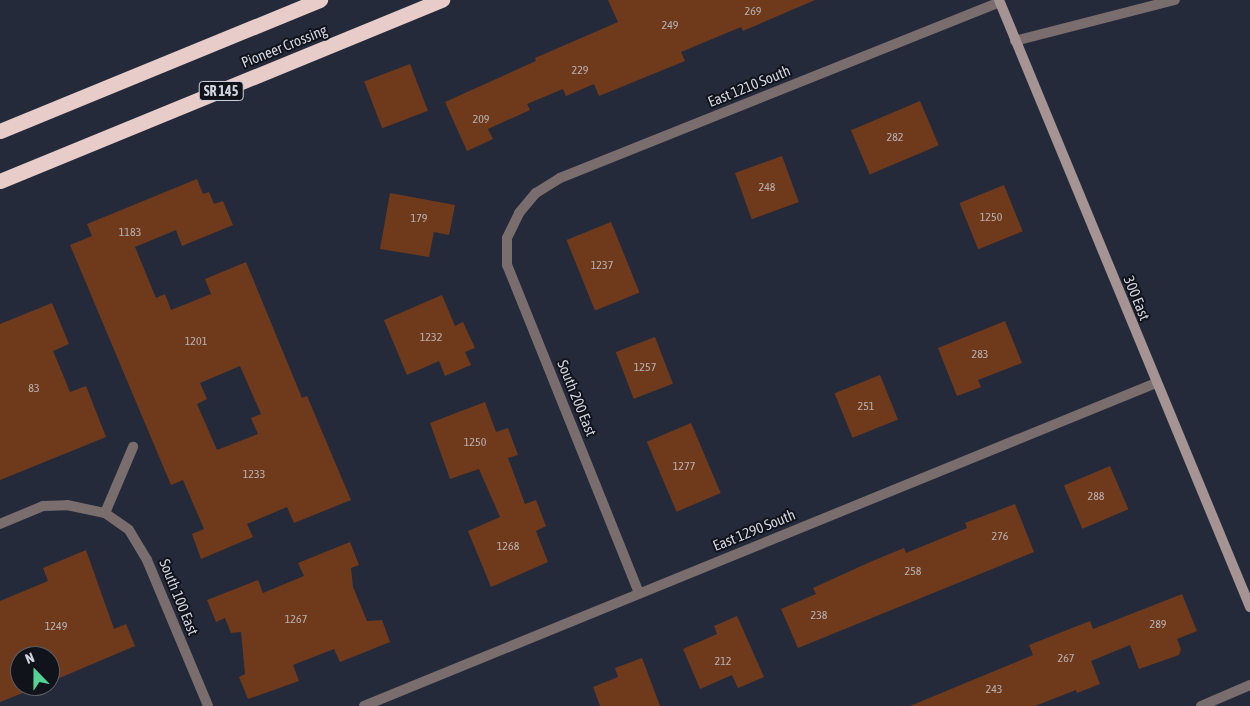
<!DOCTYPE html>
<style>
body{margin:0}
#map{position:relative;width:1250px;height:706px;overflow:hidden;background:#252a3a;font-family:"Asap Condensed",sans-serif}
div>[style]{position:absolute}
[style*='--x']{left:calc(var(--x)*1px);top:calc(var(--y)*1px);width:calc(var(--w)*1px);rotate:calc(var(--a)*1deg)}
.building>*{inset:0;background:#6f3a1c;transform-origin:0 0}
.lane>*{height:10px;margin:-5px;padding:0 5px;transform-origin:5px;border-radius:5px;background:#796e6d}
.street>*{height:10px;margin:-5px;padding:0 5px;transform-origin:5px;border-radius:5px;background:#796e6d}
.secondary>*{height:10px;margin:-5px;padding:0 5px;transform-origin:5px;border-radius:5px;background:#a59493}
.highway>*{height:15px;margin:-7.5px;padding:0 7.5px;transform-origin:7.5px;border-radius:7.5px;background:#e7ccca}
span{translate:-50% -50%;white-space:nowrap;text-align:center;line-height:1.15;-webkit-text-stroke:4px #10131a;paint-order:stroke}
.number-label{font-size:12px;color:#b8aeae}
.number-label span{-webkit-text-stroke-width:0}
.shield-label span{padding:1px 4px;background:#10131a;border:1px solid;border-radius:4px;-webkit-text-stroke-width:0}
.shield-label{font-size:14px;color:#d1d4df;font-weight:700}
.street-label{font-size:15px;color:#d1d4df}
.north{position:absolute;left:10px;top:646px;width:50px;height:50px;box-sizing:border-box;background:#10131a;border:1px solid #5d6069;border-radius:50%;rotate:338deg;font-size:14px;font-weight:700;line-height:20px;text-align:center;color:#d1d4df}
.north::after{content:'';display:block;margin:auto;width:18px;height:22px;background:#54d395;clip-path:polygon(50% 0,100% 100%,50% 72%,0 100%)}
</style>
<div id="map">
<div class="building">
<div style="clip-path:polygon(608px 0,815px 0,743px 31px,741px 27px,681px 52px,685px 61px,599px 96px,594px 84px,566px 96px,563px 89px,527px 104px,530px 110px,488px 129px,493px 139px,467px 151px,445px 102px,536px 61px,535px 58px,618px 22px)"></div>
<div style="left:410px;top:64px;width:50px;height:49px;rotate:69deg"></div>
<div style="left:920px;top:101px;width:48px;height:75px;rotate:67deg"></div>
<div style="left:782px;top:156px;width:49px;height:50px;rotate:70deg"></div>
<div style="clip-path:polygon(evenodd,197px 179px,203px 194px,209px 192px,214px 204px,223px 201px,233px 225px,182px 246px,176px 230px,135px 247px,156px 298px,165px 294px,171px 310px,211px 294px,205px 279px,246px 262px,302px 398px,307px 396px,351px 500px,294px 523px,287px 507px,247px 524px,253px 537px,201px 559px,192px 534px,204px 529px,183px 480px,171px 485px,70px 245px,92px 236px,87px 224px,197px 179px,240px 366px,261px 414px,251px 418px,258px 434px,217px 450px,197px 404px,207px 399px,200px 383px,240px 366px)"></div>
<div style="left:1004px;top:185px;width:50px;height:48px;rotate:68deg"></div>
<div style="clip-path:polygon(390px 193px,455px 205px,449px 235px,434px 232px,429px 257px,380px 249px)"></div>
<div style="left:611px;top:222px;width:76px;height:48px;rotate:68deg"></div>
<div style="clip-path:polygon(442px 295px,455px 326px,463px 322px,475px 348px,465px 352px,471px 365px,445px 376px,439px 361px,407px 375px,384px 320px)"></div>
<div style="clip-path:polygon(52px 303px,69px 344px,53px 351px,70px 392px,86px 386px,106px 437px,0 480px,0 324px)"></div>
<div style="clip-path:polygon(1005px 321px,1022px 363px,978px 380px,981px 387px,957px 396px,938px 348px)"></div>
<div style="left:655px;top:337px;width:50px;height:42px;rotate:69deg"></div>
<div style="left:880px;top:375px;width:48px;height:49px;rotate:68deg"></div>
<div style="clip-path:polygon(485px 402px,496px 432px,508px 428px,518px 455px,508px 458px,525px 504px,536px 500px,546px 526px,536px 531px,548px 562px,491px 587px,468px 531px,500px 517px,479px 469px,450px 479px,430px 423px)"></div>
<div style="left:691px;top:423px;width:76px;height:48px;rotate:67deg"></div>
<div style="left:1110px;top:466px;width:47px;height:50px;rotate:67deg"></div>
<div style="clip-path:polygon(1015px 504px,1034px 552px,798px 648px,781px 609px,816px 594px,813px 588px,870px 562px,904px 548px,906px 553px,967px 528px,965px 523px)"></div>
<div style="clip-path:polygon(350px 542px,359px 565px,351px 568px,353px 587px,367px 621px,382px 620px,390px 642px,340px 662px,334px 649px,293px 665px,299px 681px,248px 699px,239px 677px,245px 674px,241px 632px,231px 633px,225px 618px,216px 622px,207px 600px,258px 580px,263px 593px,304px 576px,298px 563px)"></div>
<div style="clip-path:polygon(86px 550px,114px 629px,126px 624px,135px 646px,50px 682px,50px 656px,20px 656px,20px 686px,40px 686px,0 702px,0 601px,48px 581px,43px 568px)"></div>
<div style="clip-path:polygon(1182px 594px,1197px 631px,1177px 639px,1181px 649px,1179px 655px,1139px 669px,1130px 645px,1091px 661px,1100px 684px,1077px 693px,1076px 690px,1035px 706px,910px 706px,1033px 655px,1029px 645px,1090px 621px,1093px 629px)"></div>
<div style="clip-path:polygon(737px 616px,764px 677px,738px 688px,732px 675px,700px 689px,683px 649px,717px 634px,714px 626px)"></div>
<div style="clip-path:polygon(642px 658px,660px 706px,600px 706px,593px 687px,618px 677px,615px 668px)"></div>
</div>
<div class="lane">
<div style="--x:1015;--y:41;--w:165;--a:-14.4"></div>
<div style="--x:105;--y:513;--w:72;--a:-67"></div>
</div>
<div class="street">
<div style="--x:0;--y:524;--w:47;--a:-22.7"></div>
<div style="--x:43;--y:506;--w:24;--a:-2"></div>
<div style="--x:67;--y:505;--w:39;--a:12"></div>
<div style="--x:105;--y:513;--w:29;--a:35"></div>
<div style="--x:129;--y:530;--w:35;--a:59"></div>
<div style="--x:147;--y:560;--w:158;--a:67.3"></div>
<div style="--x:639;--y:593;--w:354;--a:-111.9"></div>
<div style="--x:507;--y:265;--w:27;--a:-90"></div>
<div style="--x:507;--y:238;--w:28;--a:-64"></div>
<div style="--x:519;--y:213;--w:26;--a:-50"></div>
<div style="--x:536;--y:193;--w:28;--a:-32"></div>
<div style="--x:560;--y:178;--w:473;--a:-21.8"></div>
<div style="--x:364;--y:706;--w:855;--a:-22.19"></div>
<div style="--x:1201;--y:706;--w:53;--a:-23.2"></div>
</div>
<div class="secondary">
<div style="--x:999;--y:0;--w:657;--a:67.53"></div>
</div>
<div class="highway">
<div style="--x:0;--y:131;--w:346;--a:-22.3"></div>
<div style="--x:0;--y:181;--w:478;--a:-22.3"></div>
</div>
<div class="number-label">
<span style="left:753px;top:12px">269</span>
<span style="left:670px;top:26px">249</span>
<span style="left:580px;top:71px">229</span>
<span style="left:481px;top:120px">209</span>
<span style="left:895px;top:138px">282</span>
<span style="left:767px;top:188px">248</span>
<span style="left:991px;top:218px">1250</span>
<span style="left:419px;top:219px">179</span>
<span style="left:130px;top:233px">1183</span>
<span style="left:602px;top:266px">1237</span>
<span style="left:431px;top:338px">1232</span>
<span style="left:196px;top:342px">1201</span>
<span style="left:980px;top:355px">283</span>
<span style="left:645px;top:368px">1257</span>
<span style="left:34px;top:389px">83</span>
<span style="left:866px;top:407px">251</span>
<span style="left:475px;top:443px">1250</span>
<span style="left:684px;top:467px">1277</span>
<span style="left:254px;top:475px">1233</span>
<span style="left:1096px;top:497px">288</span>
<span style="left:1000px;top:537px">276</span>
<span style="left:508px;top:547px">1268</span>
<span style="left:913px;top:572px">258</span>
<span style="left:819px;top:616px">238</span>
<span style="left:296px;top:620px">1267</span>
<span style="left:1158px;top:625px">289</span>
<span style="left:56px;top:627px">1249</span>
<span style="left:1066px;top:659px">267</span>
<span style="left:723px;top:662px">212</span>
<span style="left:994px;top:690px">243</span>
</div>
<div class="shield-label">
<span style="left:221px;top:91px">SR 145</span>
</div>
<div class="street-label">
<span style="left:284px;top:46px;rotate:-22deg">Pioneer Crossing</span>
<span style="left:749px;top:86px;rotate:-22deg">East 1210 South</span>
<span style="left:1137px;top:298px;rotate:68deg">300 East</span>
<span style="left:577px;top:398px;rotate:68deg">South 200 East</span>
<span style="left:754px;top:530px;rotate:-22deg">East 1290 South</span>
<span style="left:179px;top:597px;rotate:68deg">South 100 East</span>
</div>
<div class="north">N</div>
</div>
